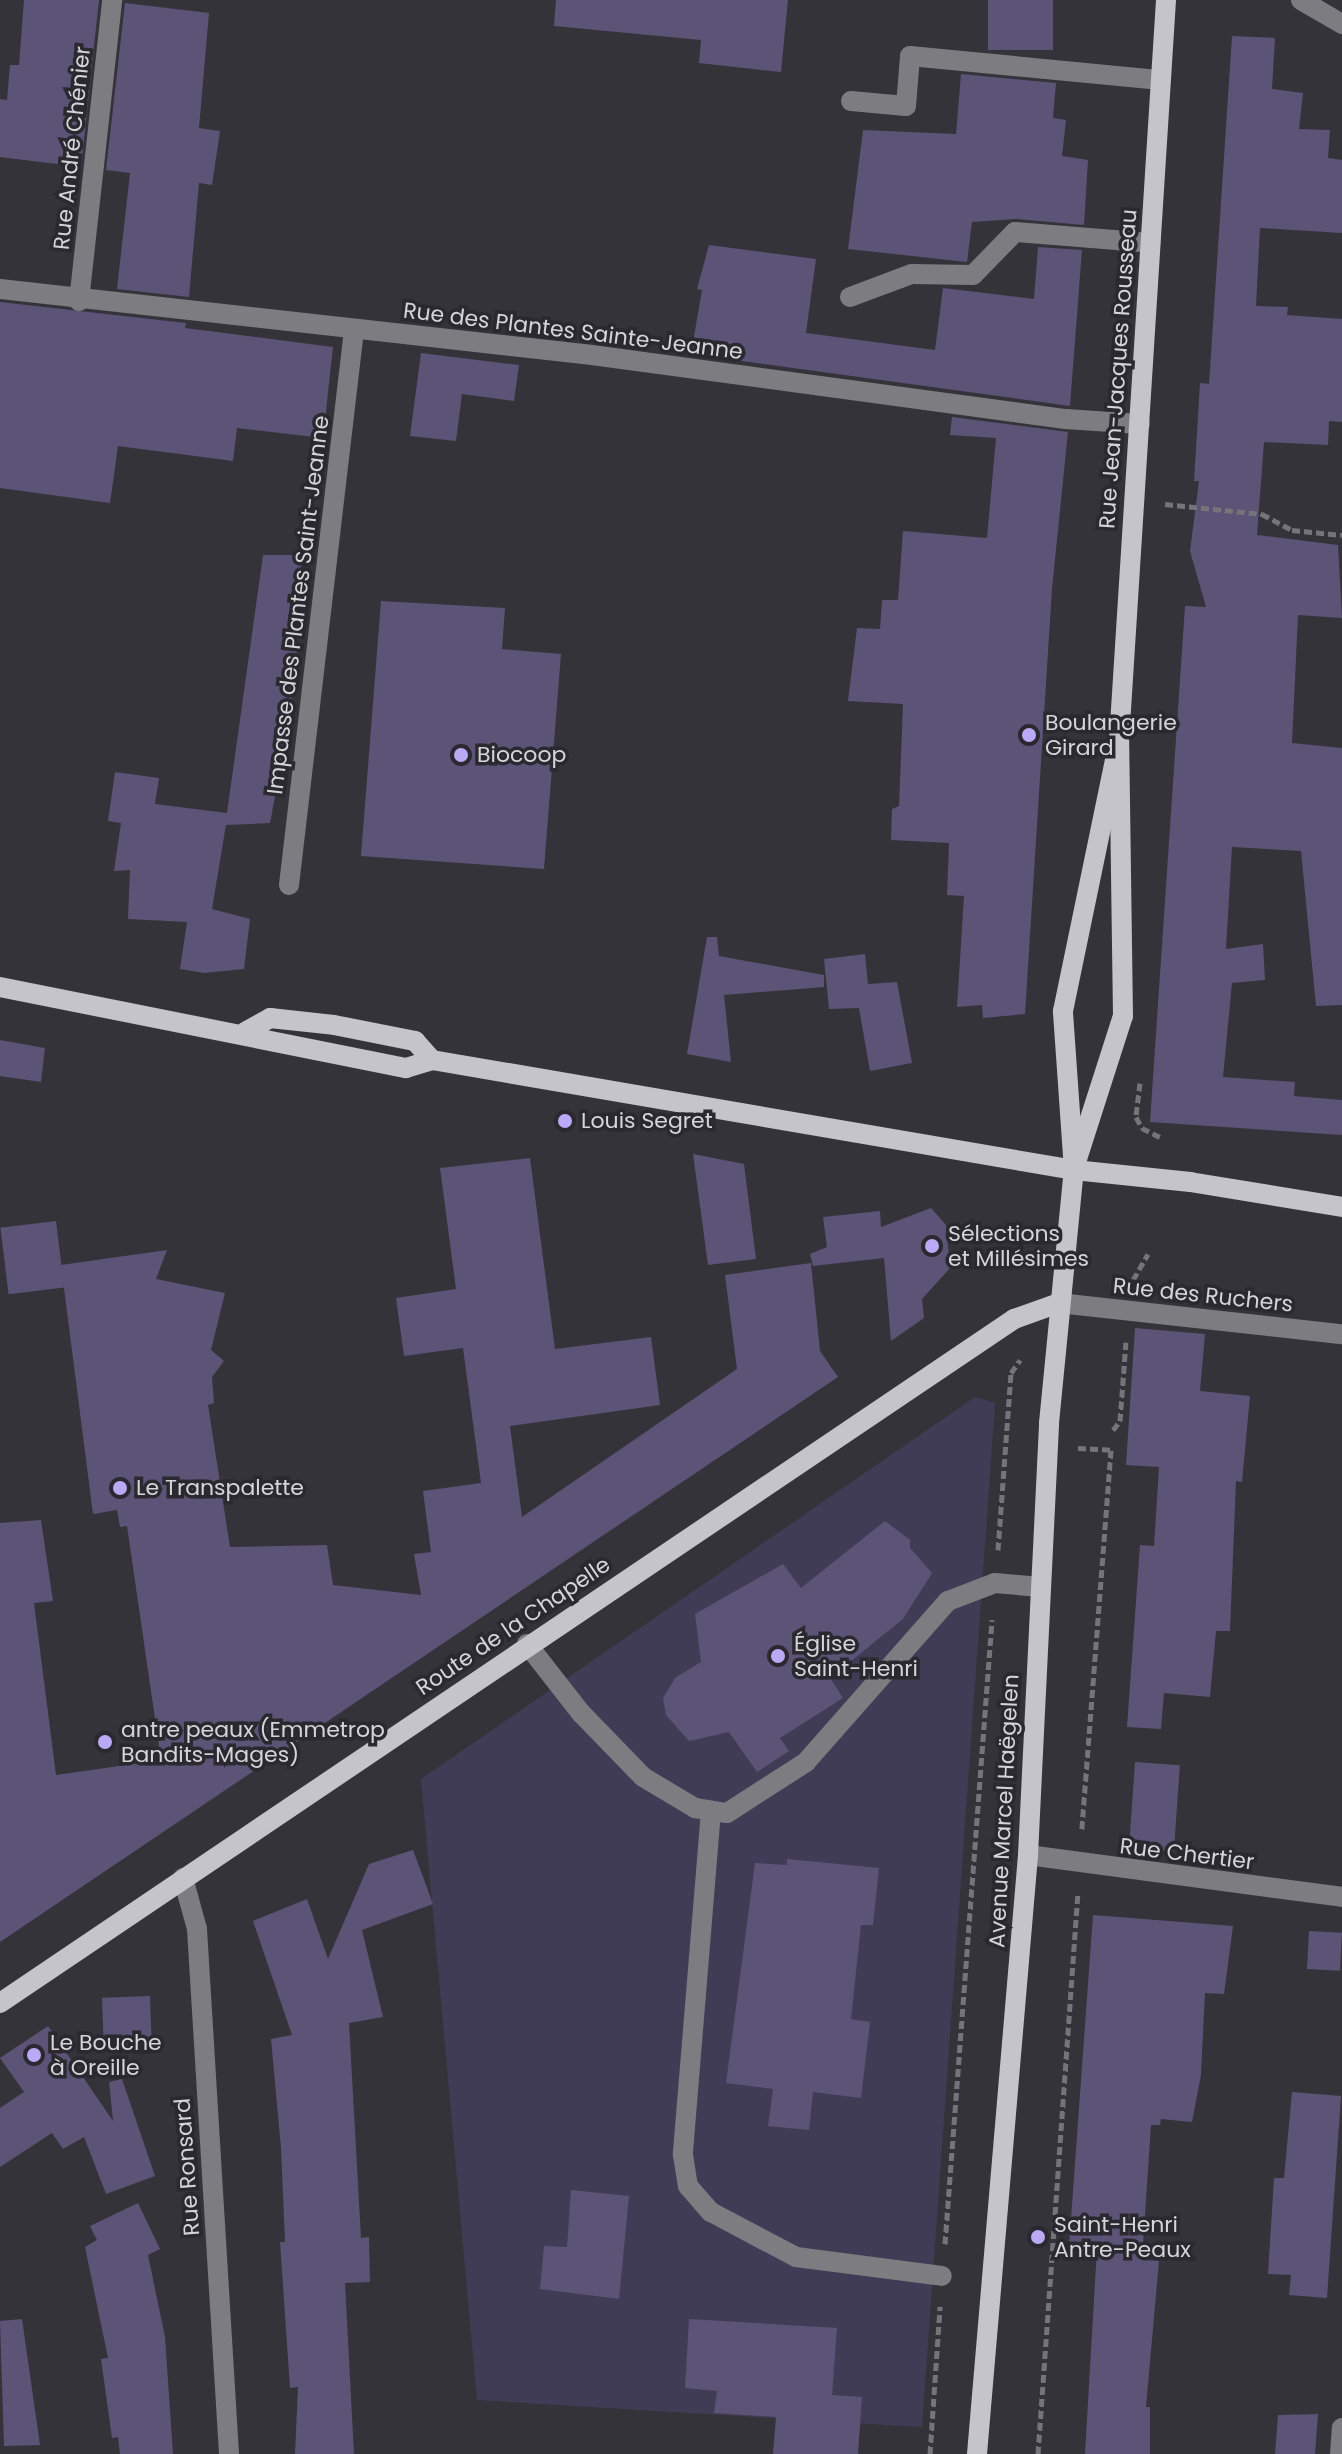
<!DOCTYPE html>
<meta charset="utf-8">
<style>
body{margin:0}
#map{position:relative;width:1342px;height:2454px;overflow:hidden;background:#343339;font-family:Poppins,sans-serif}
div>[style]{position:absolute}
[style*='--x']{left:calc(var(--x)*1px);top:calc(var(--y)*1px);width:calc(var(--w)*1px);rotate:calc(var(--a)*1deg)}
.green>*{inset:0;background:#413c55}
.building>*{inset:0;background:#5b5477;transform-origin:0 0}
.path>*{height:5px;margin-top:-2.5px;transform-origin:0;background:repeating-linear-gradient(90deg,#747479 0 8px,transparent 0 12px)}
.minor>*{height:20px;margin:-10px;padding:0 10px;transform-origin:10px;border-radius:10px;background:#7d7c80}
.major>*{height:20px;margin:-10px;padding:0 10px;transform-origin:10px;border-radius:10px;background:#c5c4cb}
.dots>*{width:22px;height:22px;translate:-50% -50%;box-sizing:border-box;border:4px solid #2a292f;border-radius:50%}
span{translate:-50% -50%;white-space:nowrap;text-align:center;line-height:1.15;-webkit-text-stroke:7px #2a292f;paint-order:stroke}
.street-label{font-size:22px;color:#d5d5d9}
.poi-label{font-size:22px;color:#d5d5d9}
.left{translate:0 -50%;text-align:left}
</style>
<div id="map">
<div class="green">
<div style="clip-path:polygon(975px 1397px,995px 1403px,922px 2427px,477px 2400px,421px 1779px)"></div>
</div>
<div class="building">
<div style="clip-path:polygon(24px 0,99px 0,81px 167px,0 157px,0 99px,7px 100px,10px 65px,19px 65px)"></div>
<div style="clip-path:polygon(556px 0,788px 0,781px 72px,699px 63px,701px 40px,554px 26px)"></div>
<div style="left:988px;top:0;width:65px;height:50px"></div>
<div style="clip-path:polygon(125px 3px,209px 13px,199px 128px,220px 131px,212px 185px,199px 183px,189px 297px,117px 289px,130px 173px,106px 170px)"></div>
<div style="clip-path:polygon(1232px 36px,1275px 38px,1272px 89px,1303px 93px,1299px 129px,1330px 130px,1328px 158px,1342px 160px,1342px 233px,1260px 228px,1256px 306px,1288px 307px,1287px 315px,1342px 319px,1342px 422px,1329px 421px,1328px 445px,1264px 442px,1257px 535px,1338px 545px,1342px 618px,1298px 615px,1292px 743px,1342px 748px,1342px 1005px,1316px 1006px,1301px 851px,1232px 847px,1226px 949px,1263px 944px,1265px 980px,1232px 983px,1223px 1077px,1295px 1082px,1294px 1096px,1342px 1100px,1342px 1135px,1150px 1122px,1185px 606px,1206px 607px,1190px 551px,1199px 481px,1194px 481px,1200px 383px,1209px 384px)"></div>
<div style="clip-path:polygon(961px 74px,1056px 83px,1053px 118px,1066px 120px,1062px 156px,1088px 160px,1084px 225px,1016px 219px,972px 222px,967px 262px,848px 249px,863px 130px,956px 134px)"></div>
<div style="clip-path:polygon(709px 245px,816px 259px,806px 333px,935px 350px,943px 288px,1034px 299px,1038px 247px,1082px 250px,1070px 406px,691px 354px,702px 290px,697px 289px)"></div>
<div style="clip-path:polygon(0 302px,186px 323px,185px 328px,333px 347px,323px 438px,237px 428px,233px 461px,118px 446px,110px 503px,0 488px)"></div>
<div style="clip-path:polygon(421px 353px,519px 365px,514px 401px,462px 394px,456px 441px,410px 436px)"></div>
<div style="clip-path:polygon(952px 417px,1068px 432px,1052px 589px,1025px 1014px,983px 1018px,982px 1005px,957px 1007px,964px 896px,947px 895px,949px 843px,891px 840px,892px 809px,899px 806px,903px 704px,848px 701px,857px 628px,880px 629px,882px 600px,898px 600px,903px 531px,987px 538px,996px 438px,950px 435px)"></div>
<div style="clip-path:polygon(263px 555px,303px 555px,290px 639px,298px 639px,289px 723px,270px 823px,226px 825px,212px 909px,250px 919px,244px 969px,204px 973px,180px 969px,187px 922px,128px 919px,130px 870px,114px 871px,121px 823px,108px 821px,115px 772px,159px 778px,155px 804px,227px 813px)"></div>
<div style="clip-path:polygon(381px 601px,505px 608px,502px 649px,561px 654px,544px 869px,361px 856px)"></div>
<div style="clip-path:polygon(707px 937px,717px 937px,719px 956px,824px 975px,824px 987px,724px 995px,731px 1062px,687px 1054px)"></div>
<div style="clip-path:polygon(865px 954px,868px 984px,897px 982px,912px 1063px,870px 1071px,859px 1008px,829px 1009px,824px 959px)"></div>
<div style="clip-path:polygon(0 1040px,45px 1048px,41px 1082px,0 1076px)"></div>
<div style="clip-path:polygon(693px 1154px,744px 1164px,756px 1259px,708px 1265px)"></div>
<div style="clip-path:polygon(530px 1158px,555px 1349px,651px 1337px,660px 1405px,510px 1426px,522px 1517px,737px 1369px,725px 1275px,811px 1263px,820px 1351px,838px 1377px,0 1942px,0 1523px,41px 1520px,53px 1601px,34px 1603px,56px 1775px,161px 1760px,127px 1526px,120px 1527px,117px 1510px,93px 1514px,61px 1265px,167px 1250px,156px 1279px,225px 1293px,211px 1350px,224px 1361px,212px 1377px,214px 1403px,208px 1405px,230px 1547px,327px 1545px,333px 1585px,421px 1595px,414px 1554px,431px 1552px,423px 1491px,481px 1483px,463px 1348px,404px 1356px,396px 1298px,456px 1289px,440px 1168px)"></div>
<div style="clip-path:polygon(931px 1208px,946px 1225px,950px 1268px,922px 1299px,924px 1318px,891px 1341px,884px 1258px,813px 1266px,810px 1254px,827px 1247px,823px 1217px,880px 1211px,881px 1227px)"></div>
<div style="left:56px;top:1221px;width:67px;height:56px;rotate:83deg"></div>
<div style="clip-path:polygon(1135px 1328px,1205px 1334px,1200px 1391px,1250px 1396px,1242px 1482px,1236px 1481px,1230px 1631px,1216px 1631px,1210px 1697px,1164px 1693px,1161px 1729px,1127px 1727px,1140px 1545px,1154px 1546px,1159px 1467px,1126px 1465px)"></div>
<div style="clip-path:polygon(885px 1521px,910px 1540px,910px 1548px,932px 1573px,903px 1619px,830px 1678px,843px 1698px,780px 1738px,789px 1751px,757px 1772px,729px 1732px,689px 1741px,666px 1715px,663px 1698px,675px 1678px,701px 1662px,695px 1614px,783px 1564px,801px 1588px)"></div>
<div style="left:1135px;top:1762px;width:45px;height:87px;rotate:4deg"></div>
<div style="clip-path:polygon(413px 1850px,433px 1904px,362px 1930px,383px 2017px,349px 2023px,361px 2238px,369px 2237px,370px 2282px,345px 2283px,354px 2454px,295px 2454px,298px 2387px,290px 2388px,280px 2242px,285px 2242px,281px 2148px,271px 2039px,292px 2035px,253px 1921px,307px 1899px,328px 1959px,369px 1864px)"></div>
<div style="clip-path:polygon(787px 1859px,879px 1868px,873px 1925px,861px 1925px,851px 2019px,870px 2022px,861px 2098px,813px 2092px,809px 2130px,768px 2126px,773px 2089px,726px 2083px,755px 1863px,787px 1865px)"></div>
<div style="clip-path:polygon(1093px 1915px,1233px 1926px,1224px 1994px,1205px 1993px,1201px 2075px,1192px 2122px,1161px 2119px,1160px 2125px,1151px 2125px,1142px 2260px,1159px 2261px,1146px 2407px,1150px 2407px,1150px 2454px,1085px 2454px,1097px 2248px,1069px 2246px)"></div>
<div style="left:1309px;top:1931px;width:33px;height:38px;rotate:3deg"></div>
<div style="left:150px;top:1996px;width:51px;height:48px;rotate:88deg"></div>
<div style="clip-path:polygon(48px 2026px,113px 2121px,109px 2082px,122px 2079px,155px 2176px,106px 2194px,84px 2137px,63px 2149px,52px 2133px,0 2167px,0 2108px,24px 2092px,0 2058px)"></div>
<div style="clip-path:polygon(1292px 2092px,1341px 2096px,1327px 2298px,1289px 2295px,1291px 2275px,1268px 2274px,1274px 2178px,1284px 2178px)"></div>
<div style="clip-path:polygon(571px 2190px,629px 2196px,619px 2299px,540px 2289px,544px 2246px,567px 2247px)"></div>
<div style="clip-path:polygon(138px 2203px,160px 2249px,148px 2255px,165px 2337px,173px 2454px,120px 2454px,118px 2437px,112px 2438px,101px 2359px,108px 2358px,85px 2247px,97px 2240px,90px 2226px)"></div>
<div style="clip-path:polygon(22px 2319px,40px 2445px,4px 2446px,0 2321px)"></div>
<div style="clip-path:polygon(689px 2319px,837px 2328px,832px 2395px,862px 2397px,858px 2454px,773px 2454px,776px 2417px,714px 2413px,717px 2391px,685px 2388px)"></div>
<div style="clip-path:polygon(1318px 2414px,1315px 2454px,1275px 2454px,1278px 2415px)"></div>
</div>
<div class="path">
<div style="--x:1165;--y:504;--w:98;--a:5.9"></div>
<div style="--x:1262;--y:514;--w:34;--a:28"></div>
<div style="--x:1292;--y:530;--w:50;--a:5.7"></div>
<div style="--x:1140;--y:1083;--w:34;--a:97"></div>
<div style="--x:1136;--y:1117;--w:13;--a:61"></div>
<div style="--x:1142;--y:1128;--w:20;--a:27"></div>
<div style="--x:1133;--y:1280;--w:30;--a:-60"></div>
<div style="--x:1113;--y:1430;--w:11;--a:-52"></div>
<div style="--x:1120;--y:1421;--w:79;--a:-85.7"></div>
<div style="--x:1078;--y:1448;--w:33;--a:3"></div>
<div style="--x:1111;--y:1450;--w:382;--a:94.4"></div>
<div style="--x:998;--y:1550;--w:177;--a:-85.8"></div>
<div style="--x:1011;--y:1373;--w:16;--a:-55"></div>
<div style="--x:945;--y:2244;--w:626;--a:-85.69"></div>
<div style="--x:930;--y:2454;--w:148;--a:-86.1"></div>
<div style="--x:1038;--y:2454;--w:563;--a:-85.93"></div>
</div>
<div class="minor">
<div style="--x:1301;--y:0;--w:48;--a:30.3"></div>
<div style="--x:851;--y:101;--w:55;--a:5.2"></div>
<div style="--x:906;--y:106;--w:50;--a:-85.4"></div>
<div style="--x:910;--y:56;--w:252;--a:5.5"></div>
<div style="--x:0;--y:289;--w:596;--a:6.36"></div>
<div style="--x:592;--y:355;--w:478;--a:7.7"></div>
<div style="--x:1066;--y:419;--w:74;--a:3.9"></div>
<div style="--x:850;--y:297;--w:66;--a:-20.4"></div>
<div style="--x:912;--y:274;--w:61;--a:0.9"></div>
<div style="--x:973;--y:275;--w:60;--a:-45.7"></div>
<div style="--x:1015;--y:232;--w:136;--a:4.6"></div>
<div style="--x:79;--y:301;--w:303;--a:-83.7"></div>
<div style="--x:289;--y:885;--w:559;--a:-83.32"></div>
<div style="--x:1059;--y:1303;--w:285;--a:6.3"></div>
<div style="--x:527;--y:1644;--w:88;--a:52"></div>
<div style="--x:581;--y:1713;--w:89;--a:45.9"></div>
<div style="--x:643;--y:1777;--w:61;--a:30.8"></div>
<div style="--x:695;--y:1808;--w:32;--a:9"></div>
<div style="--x:727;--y:1813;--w:94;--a:-32.8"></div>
<div style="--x:806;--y:1762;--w:215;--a:-48.6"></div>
<div style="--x:948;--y:1601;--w:50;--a:-21"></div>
<div style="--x:995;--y:1583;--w:45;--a:5.1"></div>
<div style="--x:711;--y:1811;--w:345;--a:94.7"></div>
<div style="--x:683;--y:2155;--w:31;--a:81"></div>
<div style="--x:688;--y:2186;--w:35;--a:49"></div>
<div style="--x:711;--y:2212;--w:96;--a:27.9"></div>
<div style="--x:796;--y:2257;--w:147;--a:7.4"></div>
<div style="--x:1028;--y:1855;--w:317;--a:7.6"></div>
<div style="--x:183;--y:1878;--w:53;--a:74.6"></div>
<div style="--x:197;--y:1929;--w:526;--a:86.51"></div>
<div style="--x:1340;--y:2454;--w:26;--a:-86"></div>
</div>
<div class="major">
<div style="--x:0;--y:987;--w:414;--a:11.3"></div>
<div style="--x:406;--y:1068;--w:27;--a:-17"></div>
<div style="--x:432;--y:1060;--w:651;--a:9.72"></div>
<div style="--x:1074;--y:1170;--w:117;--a:5.9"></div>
<div style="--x:1190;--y:1182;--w:154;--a:9.3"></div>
<div style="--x:245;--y:1032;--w:29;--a:-29"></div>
<div style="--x:270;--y:1018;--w:64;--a:6.2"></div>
<div style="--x:334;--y:1025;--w:83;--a:11.2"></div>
<div style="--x:415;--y:1041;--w:25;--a:48"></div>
<div style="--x:1077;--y:1159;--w:150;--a:-72.2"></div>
<div style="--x:1123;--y:1016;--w:275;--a:-90.8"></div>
<div style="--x:1119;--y:741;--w:742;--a:-86.37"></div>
<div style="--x:0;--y:2003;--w:1223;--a:-34"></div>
<div style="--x:1014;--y:1319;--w:48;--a:-19.6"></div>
<div style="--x:977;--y:2454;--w:601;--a:-85.13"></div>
<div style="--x:1028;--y:1855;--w:433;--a:-87.2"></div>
<div style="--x:1049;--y:1423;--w:254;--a:-84.4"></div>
<div style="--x:1074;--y:1170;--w:159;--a:-94"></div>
<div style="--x:1063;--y:1011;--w:276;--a:-78.3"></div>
</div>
<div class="dots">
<div style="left:1029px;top:735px;background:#baaaf6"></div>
<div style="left:461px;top:755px;background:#baaaf6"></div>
<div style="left:565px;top:1121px;background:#baaaf6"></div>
<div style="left:932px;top:1246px;background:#baaaf6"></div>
<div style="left:120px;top:1488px;background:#baaaf6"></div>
<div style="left:778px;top:1656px;background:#baaaf6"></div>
<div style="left:105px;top:1742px;background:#baaaf6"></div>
<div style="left:34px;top:2055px;background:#baaaf6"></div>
<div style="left:1038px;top:2237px;background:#baaaf6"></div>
</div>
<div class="street-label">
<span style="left:72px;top:148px;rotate:-84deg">Rue André Chénier</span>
<span style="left:573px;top:331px;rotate:7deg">Rue des Plantes Sainte-Jeanne</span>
<span style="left:1118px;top:369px;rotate:-86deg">Rue Jean-Jacques Rousseau</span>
<span style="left:298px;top:605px;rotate:-83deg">Impasse des Plantes Saint-Jeanne</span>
<span style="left:1203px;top:1295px;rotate:6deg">Rue des Ruchers</span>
<span style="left:513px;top:1626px;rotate:-34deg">Route de la Chapelle</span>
<span style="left:1004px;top:1811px;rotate:-87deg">Avenue Marcel Haëgelen</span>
<span style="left:1187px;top:1854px;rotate:7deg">Rue Chertier</span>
<span style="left:187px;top:2167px;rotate:-94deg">Rue Ronsard</span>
</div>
<div class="poi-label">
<span class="left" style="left:1045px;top:735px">Boulangerie<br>Girard</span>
<span class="left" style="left:477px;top:755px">Biocoop</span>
<span class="left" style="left:581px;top:1121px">Louis Segret</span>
<span class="left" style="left:948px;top:1246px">Sélections<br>et Millésimes</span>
<span class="left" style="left:136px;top:1488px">Le Transpalette</span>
<span class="left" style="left:794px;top:1656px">Église<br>Saint-Henri</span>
<span class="left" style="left:121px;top:1742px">antre peaux (Emmetrop<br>Bandits-Mages)</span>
<span class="left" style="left:50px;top:2055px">Le Bouche<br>à Oreille</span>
<span class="left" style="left:1054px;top:2237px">Saint-Henri<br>Antre-Peaux</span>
</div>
</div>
